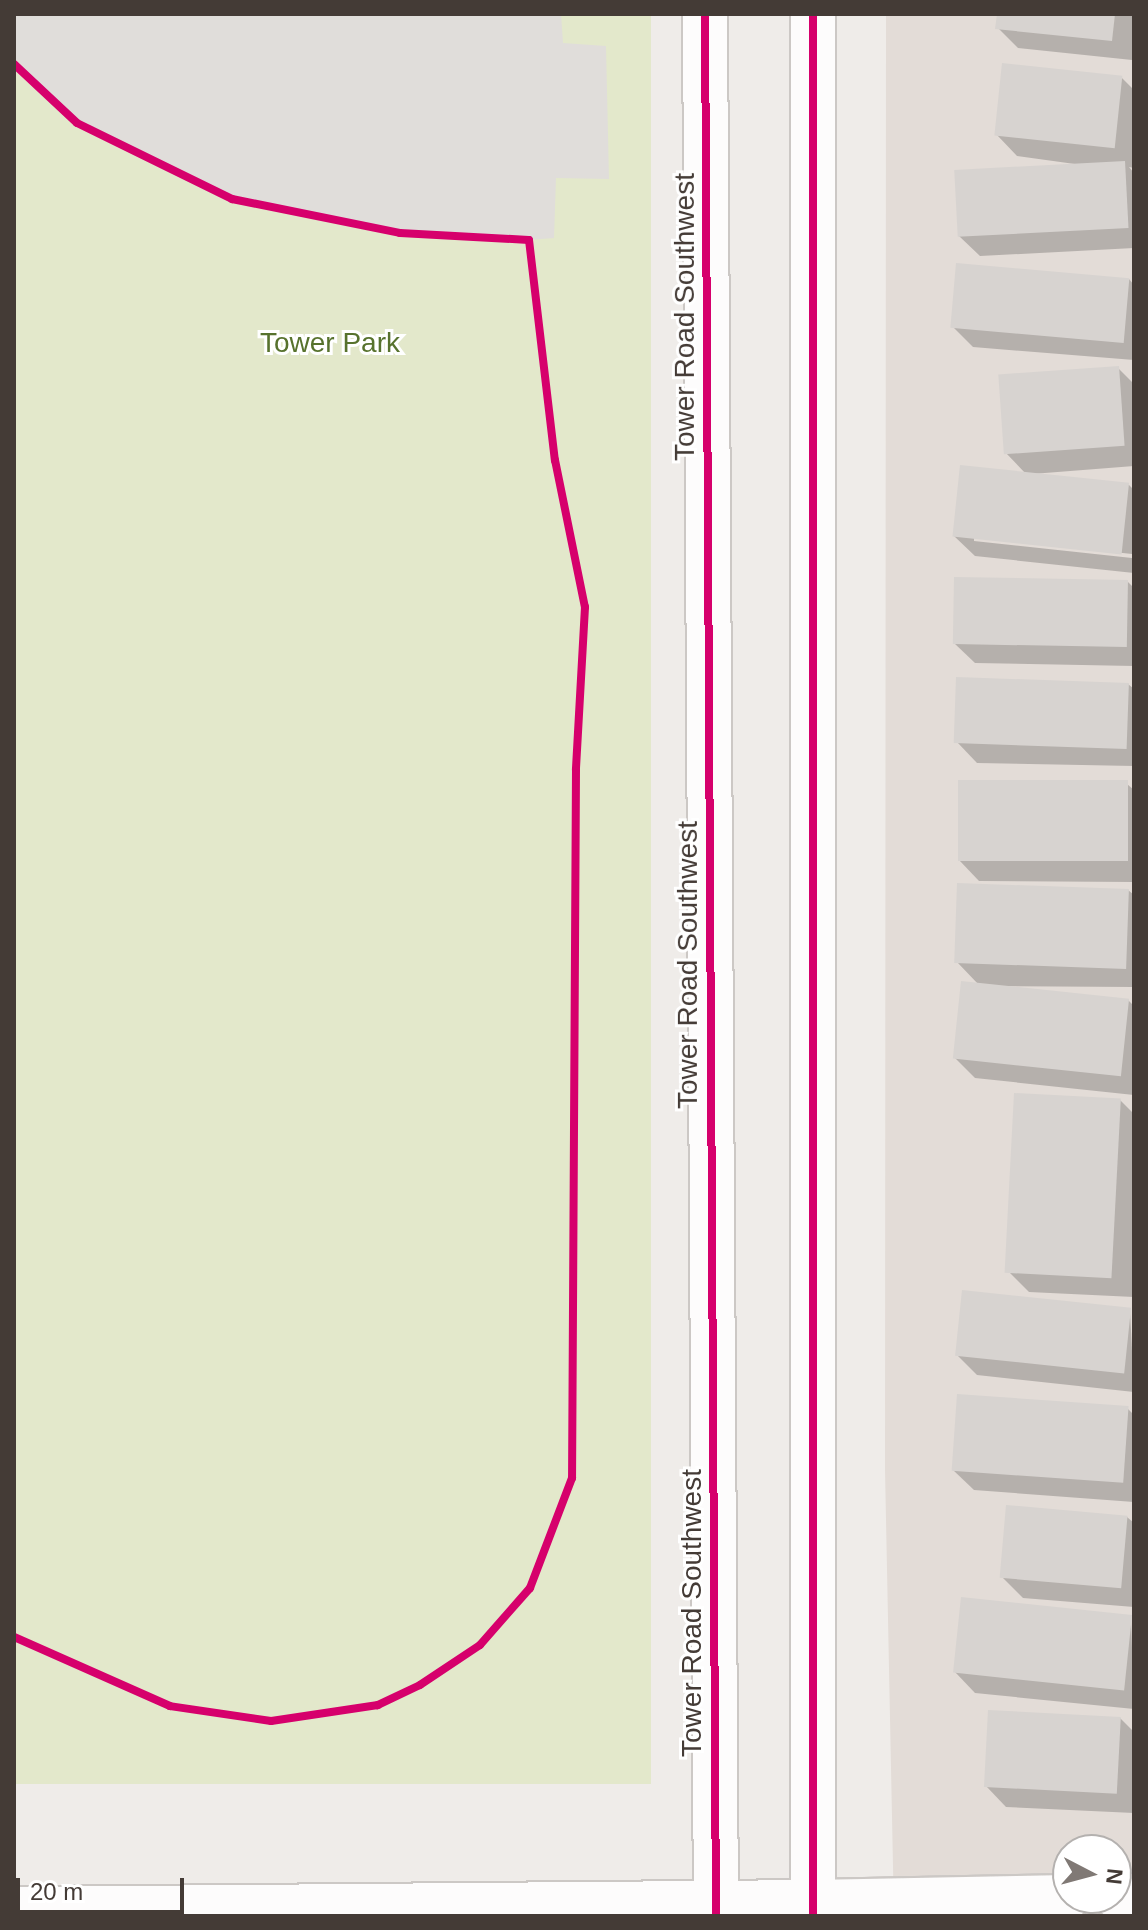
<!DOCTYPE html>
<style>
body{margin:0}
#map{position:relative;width:1148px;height:1930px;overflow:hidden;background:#efece9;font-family:Helvetica,sans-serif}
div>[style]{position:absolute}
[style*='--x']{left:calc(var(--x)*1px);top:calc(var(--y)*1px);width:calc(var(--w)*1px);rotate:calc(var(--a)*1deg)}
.residential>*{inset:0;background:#e3dcd7}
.green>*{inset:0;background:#e3e8cb;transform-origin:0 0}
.parking>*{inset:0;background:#e0ddda}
.shadow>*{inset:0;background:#0003}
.building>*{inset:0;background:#d7d3d0;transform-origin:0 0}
.roads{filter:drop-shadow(2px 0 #ccc8c5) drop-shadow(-2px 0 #ccc8c5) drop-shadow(0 2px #ccc8c5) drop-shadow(0 -2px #ccc8c5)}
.minor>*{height:44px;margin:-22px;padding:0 22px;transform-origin:22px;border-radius:22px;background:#fdfcfc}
.tertiary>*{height:44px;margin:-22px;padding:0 22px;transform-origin:22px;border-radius:22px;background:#fdfcfc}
.cycleway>*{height:8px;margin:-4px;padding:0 4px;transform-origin:4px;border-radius:4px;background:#d6006c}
span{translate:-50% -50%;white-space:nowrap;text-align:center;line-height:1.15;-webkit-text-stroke:6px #fff;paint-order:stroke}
.street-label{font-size:28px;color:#443b36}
.park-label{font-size:28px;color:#57722d}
.frame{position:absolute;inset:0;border:16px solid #443b36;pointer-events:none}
.north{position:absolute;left:1052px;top:1834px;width:80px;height:80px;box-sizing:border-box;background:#fff;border:2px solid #b4b1af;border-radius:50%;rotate:96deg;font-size:22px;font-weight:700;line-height:32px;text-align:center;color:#443b36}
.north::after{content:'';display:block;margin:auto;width:28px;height:36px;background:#807975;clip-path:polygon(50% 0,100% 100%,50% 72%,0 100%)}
.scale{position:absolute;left:16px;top:1878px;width:168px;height:36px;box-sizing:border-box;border:4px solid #443b36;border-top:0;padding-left:10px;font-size:24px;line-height:28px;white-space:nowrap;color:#443b36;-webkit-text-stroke:6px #fff;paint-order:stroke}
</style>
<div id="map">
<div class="residential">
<div style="clip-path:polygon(evenodd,886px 14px,1134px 14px,1134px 1916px,894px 1916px,885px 1470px,886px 14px,1068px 1850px,1116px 1850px,1116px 1898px,1068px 1898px,1068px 1850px)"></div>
</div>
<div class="green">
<div style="left:14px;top:14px;width:637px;height:1770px"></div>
</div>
<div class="parking">
<div style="clip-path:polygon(14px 14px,561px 14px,563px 43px,606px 46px,609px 179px,556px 178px,554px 238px,529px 240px,400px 233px,232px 199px,77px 123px,14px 64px)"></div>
</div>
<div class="shadow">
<div style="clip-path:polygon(999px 14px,1134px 14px,1132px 60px,1018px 48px,998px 28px)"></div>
<div style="clip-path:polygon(1121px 77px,1134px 90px,1134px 168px,1129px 167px,1134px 173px,1134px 248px,980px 256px,959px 236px,1082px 165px,1017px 156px,997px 135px)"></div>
<div style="clip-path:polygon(1129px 279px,1134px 285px,1134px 360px,973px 347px,953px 327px)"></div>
<div style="clip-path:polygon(evenodd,1118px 368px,1134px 384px,1134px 466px,1032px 474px,1129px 485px,1134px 490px,1134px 573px,975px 556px,954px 536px,1026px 474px,1005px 452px,1118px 368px,974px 537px,1132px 554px,1132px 558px,974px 541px,974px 537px)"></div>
<div style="clip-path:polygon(1127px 581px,1134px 588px,1134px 666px,975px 663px,954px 643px)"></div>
<div style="clip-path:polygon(1128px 684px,1134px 689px,1134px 766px,977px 763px,957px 742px)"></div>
<div style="clip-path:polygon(1127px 784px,1134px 790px,1134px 882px,979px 881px,959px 860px)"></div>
<div style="clip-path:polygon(1128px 890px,1134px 895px,1134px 987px,994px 986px,1128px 1000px,1134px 1006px,1134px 1095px,975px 1078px,955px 1058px,979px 985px,957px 962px)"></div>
<div style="clip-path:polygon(1120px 1100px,1134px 1114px,1134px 1297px,1029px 1292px,1009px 1272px)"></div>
<div style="clip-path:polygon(1130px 1310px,1134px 1392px,977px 1375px,957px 1355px)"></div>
<div style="clip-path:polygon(1128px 1409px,1134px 1415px,1134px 1502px,974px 1490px,953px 1470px)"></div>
<div style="clip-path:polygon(1127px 1517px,1134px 1523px,1134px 1607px,1023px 1598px,1002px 1577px)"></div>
<div style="clip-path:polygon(1131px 1617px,1134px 1709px,975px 1693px,955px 1672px)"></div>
<div style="clip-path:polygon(1120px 1718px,1134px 1732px,1134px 1813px,1006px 1807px,986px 1786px)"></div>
</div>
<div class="building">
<div style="clip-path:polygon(997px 14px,1115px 14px,1112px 41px,995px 29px)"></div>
<div style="left:1002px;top:63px;width:121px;height:73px;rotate:6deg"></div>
<div style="left:1125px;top:161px;width:67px;height:171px;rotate:87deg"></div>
<div style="left:956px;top:263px;width:174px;height:65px;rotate:5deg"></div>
<div style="left:1119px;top:366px;width:80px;height:121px;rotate:86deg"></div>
<div style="left:960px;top:465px;width:170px;height:72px;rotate:6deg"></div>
<div style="left:954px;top:577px;width:174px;height:67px;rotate:1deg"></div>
<div style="left:956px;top:677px;width:173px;height:66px;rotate:2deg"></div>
<div style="left:958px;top:780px;width:170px;height:81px"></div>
<div style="left:957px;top:883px;width:172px;height:80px;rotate:2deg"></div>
<div style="left:961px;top:981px;width:169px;height:78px;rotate:6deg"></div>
<div style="left:1014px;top:1093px;width:107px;height:180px;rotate:3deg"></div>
<div style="left:962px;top:1290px;width:170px;height:66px;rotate:6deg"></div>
<div style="left:957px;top:1394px;width:172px;height:77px;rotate:4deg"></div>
<div style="left:1006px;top:1505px;width:122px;height:73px;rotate:5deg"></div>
<div style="left:961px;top:1597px;width:172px;height:76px;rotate:6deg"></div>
<div style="left:988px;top:1710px;width:133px;height:77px;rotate:3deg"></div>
</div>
<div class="roads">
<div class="minor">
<div style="--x:1116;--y:1896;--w:18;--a:0"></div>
<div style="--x:813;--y:1902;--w:255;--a:-1.1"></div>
</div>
<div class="tertiary">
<div style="--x:705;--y:14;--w:1902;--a:89.67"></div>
<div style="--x:14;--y:1909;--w:799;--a:-0.5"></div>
<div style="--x:813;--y:1916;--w:1902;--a:-90"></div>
</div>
</div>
<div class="cycleway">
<div style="--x:705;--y:14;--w:1902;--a:89.67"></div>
<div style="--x:14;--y:64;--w:86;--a:43.1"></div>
<div style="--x:77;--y:123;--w:173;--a:26.1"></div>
<div style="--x:232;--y:199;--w:171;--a:11.4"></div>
<div style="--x:400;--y:233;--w:129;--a:3.1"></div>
<div style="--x:529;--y:240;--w:222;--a:83.3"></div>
<div style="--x:555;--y:460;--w:150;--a:78.5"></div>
<div style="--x:585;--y:607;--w:163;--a:93.2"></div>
<div style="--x:576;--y:770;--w:708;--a:90.32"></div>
<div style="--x:572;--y:1478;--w:118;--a:110.9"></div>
<div style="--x:530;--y:1588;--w:76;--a:131.3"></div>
<div style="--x:480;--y:1645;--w:72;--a:146.3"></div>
<div style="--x:420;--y:1685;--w:47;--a:154.5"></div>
<div style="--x:378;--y:1705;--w:108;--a:171.5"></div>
<div style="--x:271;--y:1721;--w:102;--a:-171.6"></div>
<div style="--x:170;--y:1706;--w:171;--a:-156.1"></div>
<div style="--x:813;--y:1916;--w:1902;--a:-90"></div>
</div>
<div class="street-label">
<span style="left:685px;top:317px;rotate:-90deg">Tower Road Southwest</span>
<span style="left:688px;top:965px;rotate:-90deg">Tower Road Southwest</span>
<span style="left:692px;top:1613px;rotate:-90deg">Tower Road Southwest</span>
</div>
<div class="park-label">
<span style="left:330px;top:343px">Tower Park</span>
</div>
<div class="frame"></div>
<div class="north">N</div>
<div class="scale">20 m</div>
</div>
